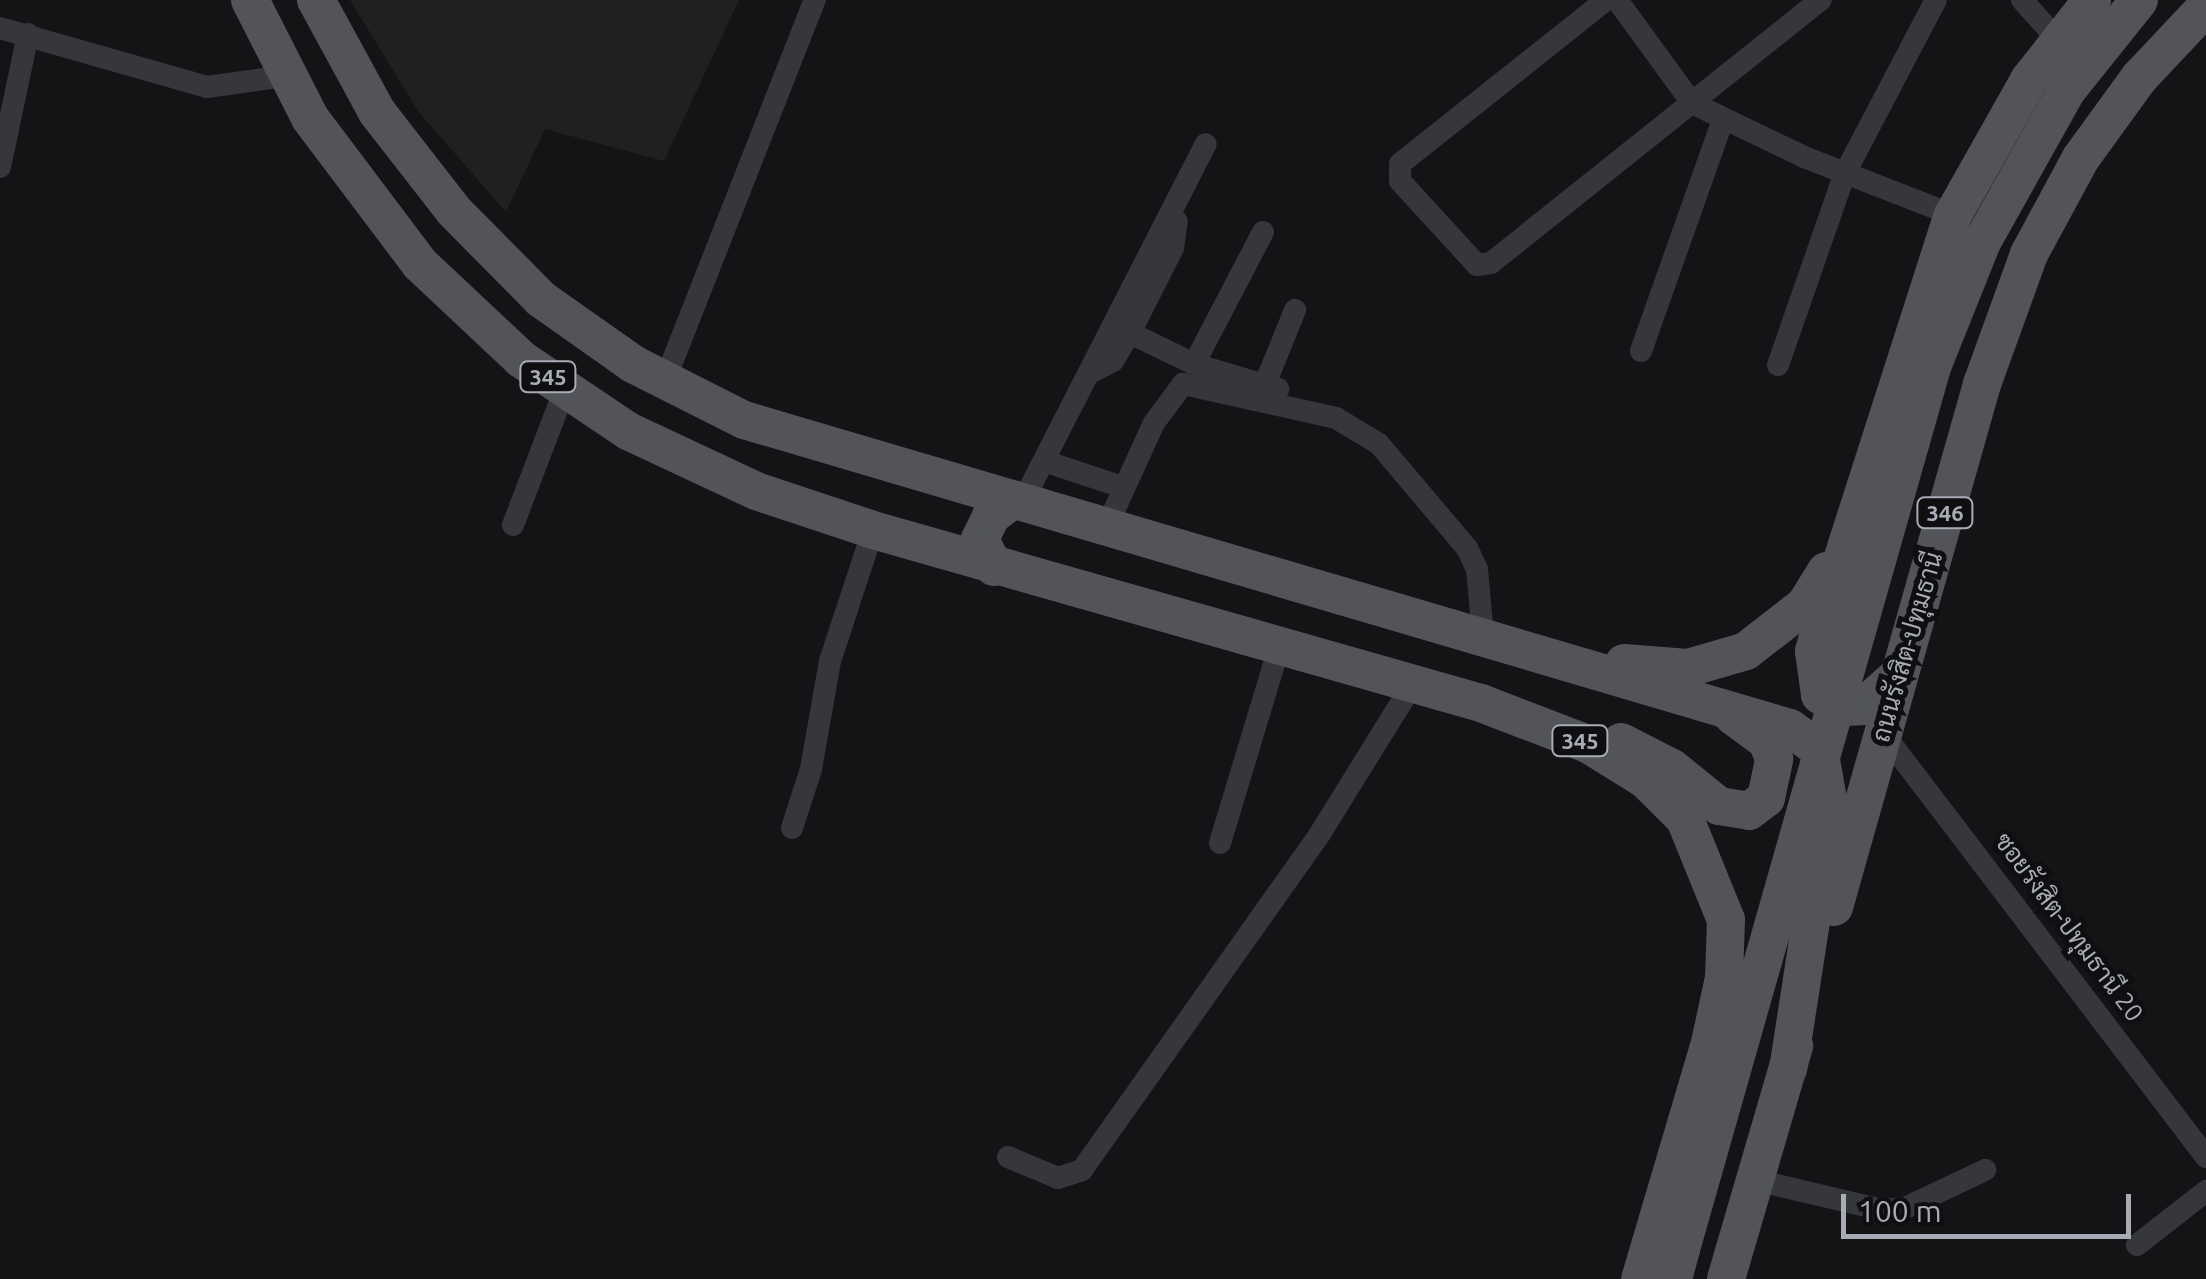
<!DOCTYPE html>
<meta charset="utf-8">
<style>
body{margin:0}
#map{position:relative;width:2206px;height:1279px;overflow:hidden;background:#141416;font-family:Ubuntu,Sarabun,sans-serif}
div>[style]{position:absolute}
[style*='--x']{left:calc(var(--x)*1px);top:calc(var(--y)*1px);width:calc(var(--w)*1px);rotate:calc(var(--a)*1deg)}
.built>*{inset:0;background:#202023}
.minor>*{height:22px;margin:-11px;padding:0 11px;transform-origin:11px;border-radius:11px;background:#35373b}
.primary>*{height:38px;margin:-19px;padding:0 19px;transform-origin:19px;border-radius:19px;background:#525459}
.primary-bridge>*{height:38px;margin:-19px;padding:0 19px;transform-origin:19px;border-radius:19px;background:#525459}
span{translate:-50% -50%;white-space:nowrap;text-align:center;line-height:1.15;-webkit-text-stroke:10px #0f0f11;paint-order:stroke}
.shield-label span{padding:2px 8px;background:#0f0f11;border:2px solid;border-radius:8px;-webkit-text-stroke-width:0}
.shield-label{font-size:22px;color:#a7acb5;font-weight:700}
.street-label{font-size:25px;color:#a7acb5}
.scale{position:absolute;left:1841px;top:1194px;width:290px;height:45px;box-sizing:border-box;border:5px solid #a7acb5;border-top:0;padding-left:12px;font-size:30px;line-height:35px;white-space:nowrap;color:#a7acb5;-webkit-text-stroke:8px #0f0f11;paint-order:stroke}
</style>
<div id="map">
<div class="built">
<div style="clip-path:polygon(350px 0,739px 0,664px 161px,545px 129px,506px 212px,418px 111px)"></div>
</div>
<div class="minor">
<div style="--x:1606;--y:0;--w:263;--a:141.5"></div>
<div style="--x:1400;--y:164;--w:17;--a:90"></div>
<div style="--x:1400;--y:181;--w:114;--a:47.5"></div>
<div style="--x:1477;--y:265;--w:14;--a:-8"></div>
<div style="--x:1491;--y:263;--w:422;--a:-38.6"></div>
<div style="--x:1617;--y:0;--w:127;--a:53.9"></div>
<div style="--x:1692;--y:103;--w:124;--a:25.7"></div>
<div style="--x:1804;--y:157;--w:160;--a:21.3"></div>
<div style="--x:2022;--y:0;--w:55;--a:47.9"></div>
<div style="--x:0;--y:28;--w:215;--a:15.9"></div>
<div style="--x:207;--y:87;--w:78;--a:-8.1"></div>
<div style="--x:0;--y:167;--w:136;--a:-78.1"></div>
<div style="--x:1130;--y:333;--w:71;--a:25.8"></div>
<div style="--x:1194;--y:364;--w:88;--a:16.6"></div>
<div style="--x:1641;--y:351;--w:245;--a:-70.5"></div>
<div style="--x:1194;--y:364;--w:149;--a:-62.4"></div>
<div style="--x:1778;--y:365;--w:203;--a:-70.8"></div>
<div style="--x:1845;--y:173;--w:195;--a:-62.3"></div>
<div style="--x:1094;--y:371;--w:21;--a:-28"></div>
<div style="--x:1113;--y:361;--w:33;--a:-59"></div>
<div style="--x:1130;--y:333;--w:95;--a:-63.2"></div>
<div style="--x:1173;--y:248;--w:27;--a:-82"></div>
<div style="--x:665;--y:380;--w:409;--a:-68.5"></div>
<div style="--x:1265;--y:384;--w:80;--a:-67.9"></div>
<div style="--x:1044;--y:461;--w:82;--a:18.4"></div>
<div style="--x:1022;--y:503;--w:403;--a:-62.9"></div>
<div style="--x:513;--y:525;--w:146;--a:-69.1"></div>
<div style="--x:1107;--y:526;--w:113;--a:-65.5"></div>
<div style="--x:1154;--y:423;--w:49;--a:-53.4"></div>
<div style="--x:1183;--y:384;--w:157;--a:12.5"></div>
<div style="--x:1336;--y:418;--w:50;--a:31.2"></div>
<div style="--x:1379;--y:444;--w:136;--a:49.8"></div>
<div style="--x:1467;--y:548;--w:23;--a:65"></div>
<div style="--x:1477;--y:569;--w:67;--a:84.9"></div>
<div style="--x:1883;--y:733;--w:533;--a:52.7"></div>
<div style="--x:792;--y:828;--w:62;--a:-72.1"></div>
<div style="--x:811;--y:769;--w:110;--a:-80"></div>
<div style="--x:830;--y:661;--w:138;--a:-71.8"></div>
<div style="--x:1220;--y:843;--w:205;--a:-73.2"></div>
<div style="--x:1008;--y:1157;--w:54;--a:22.8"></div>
<div style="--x:1058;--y:1178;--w:25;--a:-18"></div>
<div style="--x:1082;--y:1170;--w:414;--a:-54.7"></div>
<div style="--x:1321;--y:832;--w:171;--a:-58.2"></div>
<div style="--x:1755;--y:1180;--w:131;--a:13.2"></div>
<div style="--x:1883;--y:1210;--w:22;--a:-5"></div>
<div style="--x:1905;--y:1208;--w:89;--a:-25.4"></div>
<div style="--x:2137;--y:1245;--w:88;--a:-38"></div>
</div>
<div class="primary">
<div style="--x:250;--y:0;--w:132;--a:63"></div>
<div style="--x:310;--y:118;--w:183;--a:53"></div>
<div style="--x:420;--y:264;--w:139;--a:43.2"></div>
<div style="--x:521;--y:359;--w:129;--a:33.9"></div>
<div style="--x:628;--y:431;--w:141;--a:25.1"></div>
<div style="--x:756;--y:491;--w:123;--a:18.4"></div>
<div style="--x:873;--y:530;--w:632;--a:15.88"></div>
<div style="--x:1481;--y:703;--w:115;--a:21"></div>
<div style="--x:1588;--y:744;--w:68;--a:31.8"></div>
<div style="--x:1646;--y:780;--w:55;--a:45"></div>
<div style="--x:1685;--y:819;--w:109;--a:67.9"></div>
<div style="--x:1726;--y:920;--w:58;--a:92"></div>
<div style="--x:1724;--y:978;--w:66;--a:102.2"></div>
<div style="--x:1710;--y:1043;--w:246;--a:106.5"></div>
<div style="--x:316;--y:0;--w:128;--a:61.4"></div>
<div style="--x:377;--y:112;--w:125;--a:52.1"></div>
<div style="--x:454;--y:211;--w:124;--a:45.3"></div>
<div style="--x:541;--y:299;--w:113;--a:35.2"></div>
<div style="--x:633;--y:364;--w:124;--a:26.8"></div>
<div style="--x:744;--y:420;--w:1090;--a:16.41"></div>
<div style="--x:1790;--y:728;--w:36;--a:36"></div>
<div style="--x:1819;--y:749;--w:57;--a:79.9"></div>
<div style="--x:1829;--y:805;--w:267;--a:98.8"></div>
<div style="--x:1982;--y:242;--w:174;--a:-60.8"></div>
<div style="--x:2067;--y:90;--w:115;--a:-51.3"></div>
<div style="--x:994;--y:567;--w:31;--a:-117"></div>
<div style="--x:980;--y:539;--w:25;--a:-64"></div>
<div style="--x:991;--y:516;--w:26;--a:-37"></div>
<div style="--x:1624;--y:663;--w:64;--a:4.5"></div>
<div style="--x:1688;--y:668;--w:60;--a:-16.3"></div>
<div style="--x:1746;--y:651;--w:75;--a:-37.9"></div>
<div style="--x:1805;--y:605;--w:40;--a:-58"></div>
<div style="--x:1899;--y:675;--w:47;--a:138.5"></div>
<div style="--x:1864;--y:706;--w:22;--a:177"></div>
<div style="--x:1842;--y:707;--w:25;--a:-151"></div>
<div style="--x:1820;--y:695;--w:44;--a:-97.8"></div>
<div style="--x:1814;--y:651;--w:36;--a:-74"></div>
<div style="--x:1824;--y:616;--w:421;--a:-72.2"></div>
<div style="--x:1953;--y:215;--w:155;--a:-60.6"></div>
<div style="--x:2029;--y:80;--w:102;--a:-51.8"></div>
<div style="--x:1621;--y:742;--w:57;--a:27"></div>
<div style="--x:1672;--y:768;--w:60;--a:39"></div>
<div style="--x:1719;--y:806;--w:30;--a:9"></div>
<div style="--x:1749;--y:811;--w:21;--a:-37"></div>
<div style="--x:1766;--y:798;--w:40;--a:-78"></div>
<div style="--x:1774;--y:759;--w:19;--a:-111"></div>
<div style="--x:1767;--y:741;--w:42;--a:-143.7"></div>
<div style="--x:1834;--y:907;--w:544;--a:-74.2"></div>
<div style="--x:1982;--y:384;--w:138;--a:-70.1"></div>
<div style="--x:2029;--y:254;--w:109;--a:-61.6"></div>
<div style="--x:2081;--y:158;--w:99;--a:-54.1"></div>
<div style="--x:2139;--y:78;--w:98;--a:-46.7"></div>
<div style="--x:1673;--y:1279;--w:31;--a:-75"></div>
<div style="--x:1726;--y:1279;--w:243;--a:-73.7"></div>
</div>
<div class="primary-bridge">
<div style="--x:1681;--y:1249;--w:917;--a:-74.11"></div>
<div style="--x:1932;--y:367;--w:135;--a:-68.2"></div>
</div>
<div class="shield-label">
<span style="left:548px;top:377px">345</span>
<span style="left:1945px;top:513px">346</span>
<span style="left:1580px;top:741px">345</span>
</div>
<div class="street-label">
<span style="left:1907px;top:647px;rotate:-74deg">ถนนรังสิต-ปทุมธานี</span>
<span style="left:2069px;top:927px;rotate:53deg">ซอยรังสิต-ปทุมธานี 20</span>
</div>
<div class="scale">100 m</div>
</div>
